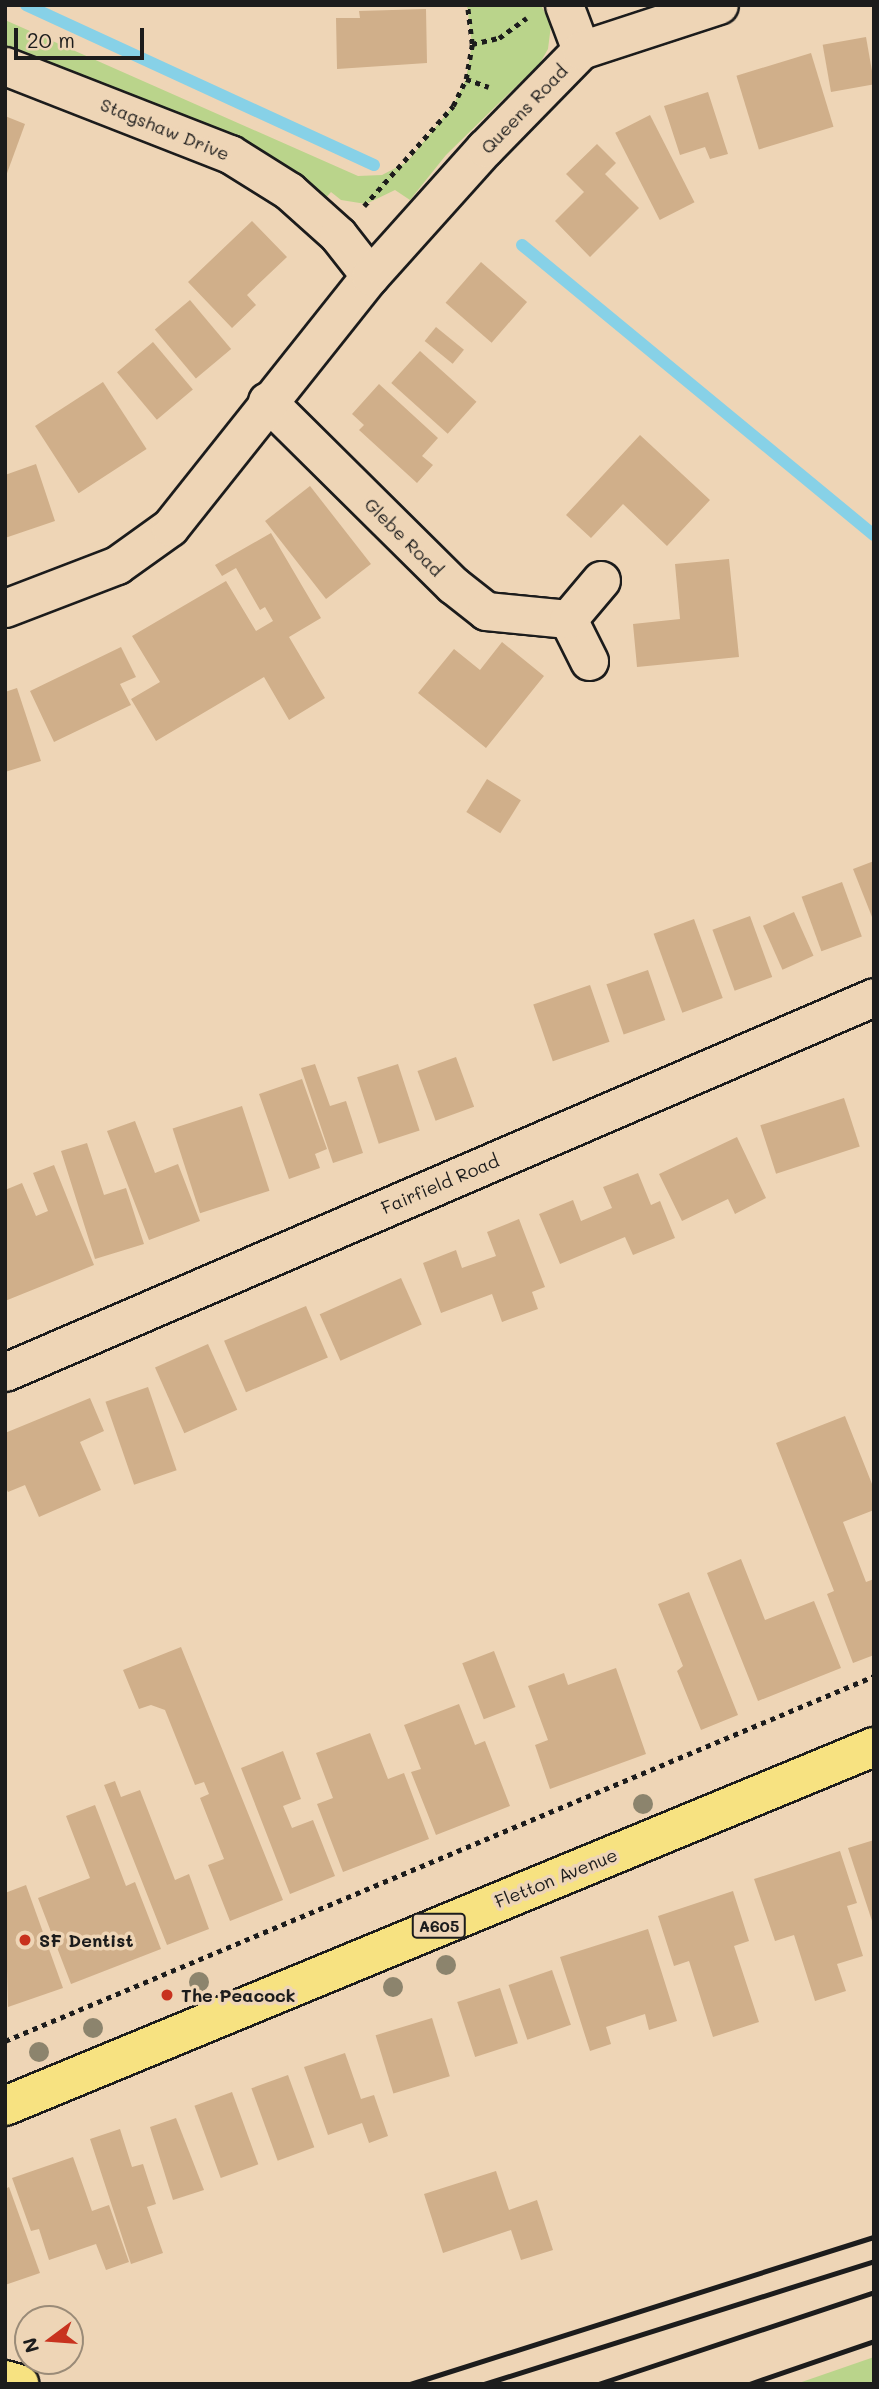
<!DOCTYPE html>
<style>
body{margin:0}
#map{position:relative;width:879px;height:2389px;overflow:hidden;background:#eed5b6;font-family:Mali,sans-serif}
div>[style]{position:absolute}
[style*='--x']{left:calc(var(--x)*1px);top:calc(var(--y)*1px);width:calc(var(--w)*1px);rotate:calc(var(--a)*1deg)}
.green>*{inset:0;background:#bad48b}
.stream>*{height:12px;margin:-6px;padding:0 6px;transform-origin:6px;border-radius:6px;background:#87d1e7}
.building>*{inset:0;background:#d0af8a;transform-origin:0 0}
.path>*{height:4.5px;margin-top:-2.25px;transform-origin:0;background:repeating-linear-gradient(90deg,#1c1c1c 0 5px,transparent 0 10px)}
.roads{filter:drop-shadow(2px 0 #1c1c1c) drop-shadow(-2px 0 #1c1c1c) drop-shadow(0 2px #1c1c1c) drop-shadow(0 -2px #1c1c1c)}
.street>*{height:37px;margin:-18.5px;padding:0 18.5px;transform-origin:18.5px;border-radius:18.5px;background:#eed5b6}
.primary>*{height:38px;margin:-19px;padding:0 19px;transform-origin:19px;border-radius:19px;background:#f7e281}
.rail>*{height:5px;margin:-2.5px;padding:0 2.5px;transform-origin:2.5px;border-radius:2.5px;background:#1c1c1c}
.trees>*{width:20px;height:20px;margin:-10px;border-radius:50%;background:#8c846d}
.dots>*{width:19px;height:19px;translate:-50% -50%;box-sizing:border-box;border:4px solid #eed5b6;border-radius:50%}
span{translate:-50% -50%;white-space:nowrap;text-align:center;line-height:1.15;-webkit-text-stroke:7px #eed5b6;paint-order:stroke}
.shield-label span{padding:2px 5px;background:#eed5b6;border:2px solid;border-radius:5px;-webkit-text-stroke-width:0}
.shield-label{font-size:16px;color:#1c1c1c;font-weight:700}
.street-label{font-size:18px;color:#1c1c1c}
.poi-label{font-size:18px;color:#1c1c1c;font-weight:700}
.left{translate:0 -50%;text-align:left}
.frame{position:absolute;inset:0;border:7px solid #1c1c1c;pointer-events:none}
.north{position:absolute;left:14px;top:2305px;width:70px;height:70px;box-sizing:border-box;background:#eed5b6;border:2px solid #9a8b78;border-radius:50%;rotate:254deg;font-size:19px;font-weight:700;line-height:28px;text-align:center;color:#1c1c1c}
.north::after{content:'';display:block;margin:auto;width:24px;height:32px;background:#c8321e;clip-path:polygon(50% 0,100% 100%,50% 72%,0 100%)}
.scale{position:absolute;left:14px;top:28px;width:130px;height:32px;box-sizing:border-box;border:4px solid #1c1c1c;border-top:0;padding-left:9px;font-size:21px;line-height:24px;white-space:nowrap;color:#1c1c1c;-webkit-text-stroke:5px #eed5b6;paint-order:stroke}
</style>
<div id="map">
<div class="green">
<div style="clip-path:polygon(467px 5px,541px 5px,551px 25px,548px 49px,540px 63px,446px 155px,410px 200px,395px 190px,366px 204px,341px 200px,331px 192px,324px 200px,170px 112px,5px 45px,5px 20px,358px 176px,382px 175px,407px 162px,453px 106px,466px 79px,472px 44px)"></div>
<div style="clip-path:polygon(874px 2357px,874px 2384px,796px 2384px)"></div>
</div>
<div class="stream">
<div style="--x:26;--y:5;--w:383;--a:24.7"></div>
<div style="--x:522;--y:245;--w:456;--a:39.5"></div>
</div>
<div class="building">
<div style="clip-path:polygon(426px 9px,427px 63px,337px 69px,336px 18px,360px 18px,359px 11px)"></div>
<div style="left:866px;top:37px;width:48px;height:44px;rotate:80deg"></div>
<div style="left:811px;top:53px;width:77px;height:78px;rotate:73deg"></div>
<div style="clip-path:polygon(708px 92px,728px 154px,710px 159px,705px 147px,680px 155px,664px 106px)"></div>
<div style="left:650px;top:115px;width:98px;height:39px;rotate:63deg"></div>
<div style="clip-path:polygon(5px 116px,25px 124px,6px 176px,5px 176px)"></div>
<div style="clip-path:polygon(597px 144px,616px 163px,605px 174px,639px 208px,590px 257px,555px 221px,584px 192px,566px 174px)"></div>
<div style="clip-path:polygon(252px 221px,287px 257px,247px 295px,256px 305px,232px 328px,188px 282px)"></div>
<div style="left:481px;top:262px;width:61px;height:54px;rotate:41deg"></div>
<div style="left:190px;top:300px;width:64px;height:46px;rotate:50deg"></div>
<div style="left:436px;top:327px;width:36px;height:18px;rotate:39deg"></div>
<div style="left:153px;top:342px;width:62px;height:47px;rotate:50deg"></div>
<div style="left:420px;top:351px;width:76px;height:43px;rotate:42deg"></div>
<div style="left:103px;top:382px;width:80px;height:81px;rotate:57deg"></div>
<div style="clip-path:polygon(379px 384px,438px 438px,422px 456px,433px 465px,417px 483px,359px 430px,364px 425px,352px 414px)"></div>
<div style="clip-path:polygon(640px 435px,710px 500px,667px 546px,623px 504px,591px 538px,566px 515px)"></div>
<div style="clip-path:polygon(36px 464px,55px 521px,5px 538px,5px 475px)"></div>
<div style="left:310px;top:486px;width:99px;height:57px;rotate:52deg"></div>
<div style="clip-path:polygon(271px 533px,321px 618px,289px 637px,325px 698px,289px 720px,264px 677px,156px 741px,131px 699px,160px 682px,132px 636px,226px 581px,256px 631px,273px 621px,265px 607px,260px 610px,236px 568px,222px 576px,215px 565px)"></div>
<div style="clip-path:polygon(729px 559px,739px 657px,637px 667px,633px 624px,680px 619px,675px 564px)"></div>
<div style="clip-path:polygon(502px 642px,544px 676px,486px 748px,418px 693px,454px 649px,480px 670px)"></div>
<div style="clip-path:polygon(121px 647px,136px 677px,120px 684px,131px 705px,54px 742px,30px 691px)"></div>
<div style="clip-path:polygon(17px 688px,41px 761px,5px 772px,5px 692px)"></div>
<div style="left:487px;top:779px;width:40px;height:39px;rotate:32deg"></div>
<div style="clip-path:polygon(874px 861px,874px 922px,853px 869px)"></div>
<div style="left:842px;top:882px;width:58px;height:43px;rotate:70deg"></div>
<div style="left:794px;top:912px;width:48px;height:34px;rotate:66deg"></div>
<div style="left:750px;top:916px;width:65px;height:40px;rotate:70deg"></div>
<div style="left:694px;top:919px;width:84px;height:43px;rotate:70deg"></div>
<div style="left:648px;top:970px;width:53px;height:44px;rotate:71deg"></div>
<div style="left:590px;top:985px;width:60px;height:60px;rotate:71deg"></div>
<div style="left:456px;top:1057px;width:53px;height:41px;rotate:70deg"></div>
<div style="clip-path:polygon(315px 1064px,330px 1106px,346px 1101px,363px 1153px,333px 1163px,301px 1068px)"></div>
<div style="left:398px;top:1064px;width:70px;height:43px;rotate:72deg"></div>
<div style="clip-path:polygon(302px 1079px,327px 1149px,315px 1154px,320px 1168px,289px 1179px,259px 1094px)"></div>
<div style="left:844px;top:1098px;width:51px;height:88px;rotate:72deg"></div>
<div style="left:242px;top:1106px;width:89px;height:73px;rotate:72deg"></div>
<div style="clip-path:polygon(135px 1121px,155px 1173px,178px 1164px,200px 1221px,149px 1240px,107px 1131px)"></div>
<div style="clip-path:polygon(737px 1137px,766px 1198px,735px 1214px,728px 1199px,682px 1221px,659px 1174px)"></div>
<div style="clip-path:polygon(87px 1143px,104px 1195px,126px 1188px,144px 1244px,95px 1259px,61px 1151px)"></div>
<div style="clip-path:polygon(54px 1165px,94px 1265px,5px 1301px,5px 1190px,22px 1183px,36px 1216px,48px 1211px,33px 1173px)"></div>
<div style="clip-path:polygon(638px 1173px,651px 1205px,660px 1201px,675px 1238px,633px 1255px,625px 1237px,560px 1264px,539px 1214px,573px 1200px,581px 1221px,612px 1208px,603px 1187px)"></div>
<div style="clip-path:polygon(519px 1219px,545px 1287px,532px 1292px,538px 1309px,502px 1322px,492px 1294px,441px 1313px,423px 1263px,456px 1250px,462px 1268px,496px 1256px,487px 1232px)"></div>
<div style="left:401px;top:1278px;width:51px;height:89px;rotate:66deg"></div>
<div style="left:306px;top:1306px;width:56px;height:89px;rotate:67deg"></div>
<div style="left:208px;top:1344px;width:72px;height:58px;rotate:66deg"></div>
<div style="left:148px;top:1387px;width:88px;height:45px;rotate:71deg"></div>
<div style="clip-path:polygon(90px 1398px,104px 1431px,80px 1442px,101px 1490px,39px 1517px,25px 1485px,8px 1492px,5px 1486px,5px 1433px)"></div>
<div style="clip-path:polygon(845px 1416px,874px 1489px,874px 1510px,843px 1522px,866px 1582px,874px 1579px,874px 1655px,853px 1663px,827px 1594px,834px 1591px,776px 1443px)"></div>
<div style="clip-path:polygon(741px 1559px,765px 1620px,814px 1601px,841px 1668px,758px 1701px,707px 1573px)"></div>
<div style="clip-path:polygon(689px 1592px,738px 1715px,701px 1730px,677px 1671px,683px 1666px,658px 1604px)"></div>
<div style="clip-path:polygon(181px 1647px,283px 1900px,230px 1921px,208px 1865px,224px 1859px,200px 1798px,209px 1794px,204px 1782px,195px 1785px,165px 1710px,151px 1705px,139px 1709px,123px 1670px)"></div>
<div style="left:494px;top:1651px;width:60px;height:34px;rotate:69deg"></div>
<div style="clip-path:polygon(616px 1668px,646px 1754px,550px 1789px,535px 1745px,548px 1740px,528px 1686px,564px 1673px,568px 1685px)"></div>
<div style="clip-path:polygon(459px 1704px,475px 1745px,485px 1741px,510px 1806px,436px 1835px,411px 1772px,421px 1769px,404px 1725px)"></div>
<div style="clip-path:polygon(370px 1733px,388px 1779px,404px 1773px,429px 1839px,343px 1872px,317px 1804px,333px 1798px,316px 1753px)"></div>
<div style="clip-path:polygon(283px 1751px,301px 1799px,283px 1806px,292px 1828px,313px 1820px,335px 1876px,290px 1894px,241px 1768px)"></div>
<div style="clip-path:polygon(115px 1781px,121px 1797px,140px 1790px,175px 1880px,189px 1874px,209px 1929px,167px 1945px,104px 1785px)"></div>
<div style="clip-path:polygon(95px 1805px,126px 1886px,135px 1882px,161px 1949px,71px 1984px,38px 1898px,90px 1878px,66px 1816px)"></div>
<div style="clip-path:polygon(874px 1840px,874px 1924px,873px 1924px,848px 1848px)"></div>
<div style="clip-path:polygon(840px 1851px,857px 1903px,847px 1906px,863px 1956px,837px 1964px,846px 1991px,815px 2001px,794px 1935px,775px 1941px,754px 1879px)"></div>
<div style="clip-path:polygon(26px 1885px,63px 1988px,8px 2007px,5px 1893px)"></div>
<div style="clip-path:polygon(733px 1891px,749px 1941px,734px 1946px,759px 2022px,713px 2037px,689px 1961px,674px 1966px,658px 1916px)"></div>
<div style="clip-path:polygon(648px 1929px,677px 2021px,649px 2030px,645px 2014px,606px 2027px,611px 2044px,590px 2051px,560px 1957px)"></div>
<div style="left:552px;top:1970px;width:58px;height:46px;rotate:71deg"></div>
<div style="left:500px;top:1988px;width:58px;height:45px;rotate:72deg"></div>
<div style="left:432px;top:2018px;width:61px;height:59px;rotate:73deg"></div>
<div style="clip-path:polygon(345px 2053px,361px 2099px,374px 2095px,388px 2136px,369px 2143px,362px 2123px,328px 2135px,304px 2067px)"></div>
<div style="left:288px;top:2075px;width:77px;height:39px;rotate:70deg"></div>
<div style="left:232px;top:2092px;width:77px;height:40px;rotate:70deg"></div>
<div style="clip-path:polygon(176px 2118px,204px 2190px,173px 2200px,150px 2127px)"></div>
<div style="clip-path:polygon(120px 2129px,132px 2167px,143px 2164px,156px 2204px,147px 2207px,163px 2253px,131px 2264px,90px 2139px)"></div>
<div style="clip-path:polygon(73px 2157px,92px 2211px,109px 2205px,129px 2262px,106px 2270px,96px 2244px,49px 2260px,39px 2229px,31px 2231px,12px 2178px)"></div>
<div style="clip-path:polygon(496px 2171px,509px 2210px,537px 2200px,553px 2250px,521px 2260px,511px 2230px,443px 2253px,424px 2194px)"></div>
<div style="clip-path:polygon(9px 2187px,40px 2273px,5px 2285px,5px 2189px)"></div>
</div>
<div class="path">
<div style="--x:472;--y:44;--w:28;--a:-13"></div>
<div style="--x:499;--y:38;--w:34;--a:-36"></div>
<div style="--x:466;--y:79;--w:24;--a:19"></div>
<div style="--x:364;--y:206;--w:134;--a:-48.3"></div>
<div style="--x:453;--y:106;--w:30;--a:-64"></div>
<div style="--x:466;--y:79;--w:36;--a:-80"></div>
<div style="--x:472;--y:44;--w:39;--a:-97"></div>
<div style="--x:5;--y:2041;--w:943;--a:-22.78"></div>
</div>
<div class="roads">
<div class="street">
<div style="--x:564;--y:5;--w:48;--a:69.3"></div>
<div style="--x:5;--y:66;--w:242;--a:21.4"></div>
<div style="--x:230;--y:154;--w:70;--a:32.1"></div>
<div style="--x:289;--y:191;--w:66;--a:41.9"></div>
<div style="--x:338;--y:235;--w:52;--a:52"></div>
<div style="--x:267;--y:401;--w:262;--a:44.7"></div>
<div style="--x:453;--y:585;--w:42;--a:38.2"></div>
<div style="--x:486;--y:611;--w:82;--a:5.6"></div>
<div style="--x:568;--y:619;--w:47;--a:63.4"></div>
<div style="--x:5;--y:608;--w:120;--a:-21"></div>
<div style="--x:117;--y:565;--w:65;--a:-35.6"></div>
<div style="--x:170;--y:527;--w:321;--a:-51.5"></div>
<div style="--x:370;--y:276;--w:172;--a:-48.1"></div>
<div style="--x:485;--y:148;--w:137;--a:-45.6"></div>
<div style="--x:581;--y:50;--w:145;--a:-18.1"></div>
<div style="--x:568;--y:619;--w:51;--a:-49.8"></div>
<div style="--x:5;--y:1372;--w:946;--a:-23.34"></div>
</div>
<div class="primary">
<div style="--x:5;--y:2106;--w:940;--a:-22.45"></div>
<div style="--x:5;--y:2380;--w:15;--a:16"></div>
</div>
</div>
<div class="rail">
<div style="--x:410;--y:2384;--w:487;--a:-17.6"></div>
<div style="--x:484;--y:2384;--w:409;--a:-17.5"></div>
<div style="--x:598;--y:2384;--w:291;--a:-18.4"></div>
<div style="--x:749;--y:2384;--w:132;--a:-19"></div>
</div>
<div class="trees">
<div style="left:643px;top:1804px"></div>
<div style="left:446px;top:1965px"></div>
<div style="left:199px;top:1982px"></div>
<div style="left:393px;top:1987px"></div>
<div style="left:93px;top:2028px"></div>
<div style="left:39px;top:2052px"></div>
</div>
<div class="dots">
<div style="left:25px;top:1940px;background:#c8321e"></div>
<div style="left:167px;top:1995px;background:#c8321e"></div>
</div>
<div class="shield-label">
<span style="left:439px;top:1926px">A605</span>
</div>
<div class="street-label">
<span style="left:524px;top:109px;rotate:-46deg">Queens Road</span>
<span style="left:165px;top:129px;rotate:22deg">Stagshaw Drive</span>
<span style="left:404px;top:537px;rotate:45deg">Glebe Road</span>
<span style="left:440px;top:1184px;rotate:-23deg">Fairfield Road</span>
<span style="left:556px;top:1878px;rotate:-22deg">Fletton Avenue</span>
</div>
<div class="poi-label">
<span class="left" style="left:39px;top:1940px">SF Dentist</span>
<span class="left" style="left:181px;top:1995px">The Peacock</span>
</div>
<div class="frame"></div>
<div class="north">N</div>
<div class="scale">20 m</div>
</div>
